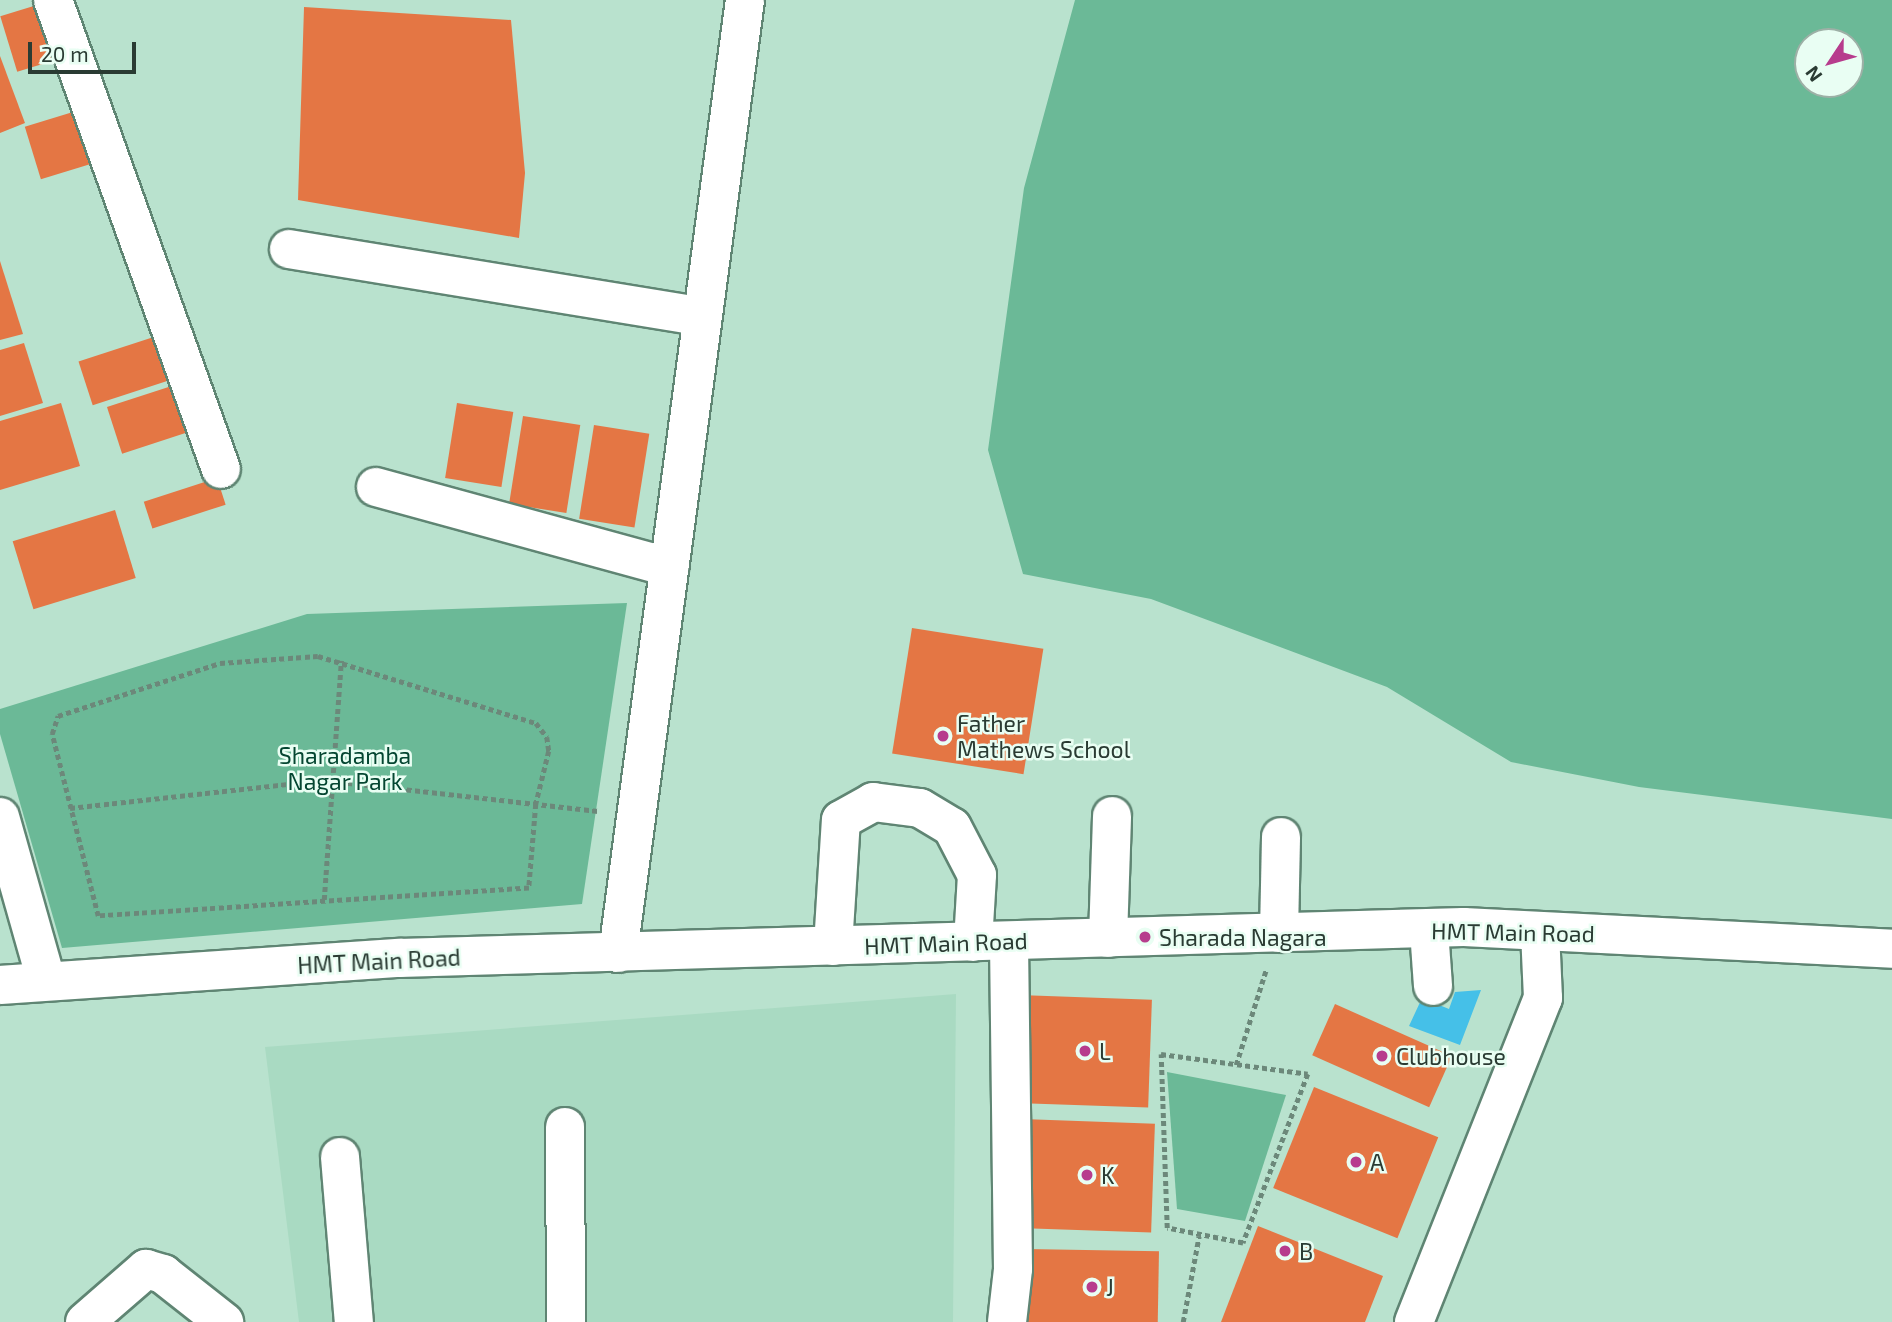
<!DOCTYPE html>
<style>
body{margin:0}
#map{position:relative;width:1892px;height:1322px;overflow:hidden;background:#b9e2ce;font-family:"Exo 2",sans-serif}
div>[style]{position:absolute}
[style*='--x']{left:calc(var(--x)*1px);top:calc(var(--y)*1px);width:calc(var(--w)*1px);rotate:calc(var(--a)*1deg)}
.built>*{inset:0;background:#a9dac2}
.green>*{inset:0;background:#6bb997}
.water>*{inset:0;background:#45c0e8}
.building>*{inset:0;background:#e47644;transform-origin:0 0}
.path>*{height:4.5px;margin-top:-2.25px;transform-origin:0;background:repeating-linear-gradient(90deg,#6c887a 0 5px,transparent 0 8.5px)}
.roads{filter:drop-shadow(2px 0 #5f8573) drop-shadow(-2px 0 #5f8573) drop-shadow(0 2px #5f8573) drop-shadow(0 -2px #5f8573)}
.minor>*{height:38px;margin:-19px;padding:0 19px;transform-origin:19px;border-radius:19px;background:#fff}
.dots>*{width:19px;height:19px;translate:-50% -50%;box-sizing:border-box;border:4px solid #e9fef3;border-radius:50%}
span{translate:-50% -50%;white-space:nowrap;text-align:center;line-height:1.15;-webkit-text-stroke:5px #e9fef3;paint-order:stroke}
.poi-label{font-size:23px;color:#2a3b33}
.left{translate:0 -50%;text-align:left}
.park-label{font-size:23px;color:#044631}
.street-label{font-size:23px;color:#2a3b33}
.north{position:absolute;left:1794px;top:28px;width:70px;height:70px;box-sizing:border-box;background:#e9fef3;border:2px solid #9db0a6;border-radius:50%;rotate:234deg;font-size:19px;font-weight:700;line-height:28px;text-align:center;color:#2a3b33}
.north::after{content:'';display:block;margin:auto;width:24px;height:32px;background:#b73c8d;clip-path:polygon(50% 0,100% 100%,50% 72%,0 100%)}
.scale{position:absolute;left:28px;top:42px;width:108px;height:32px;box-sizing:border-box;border:4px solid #2a3b33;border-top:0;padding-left:9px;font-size:21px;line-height:24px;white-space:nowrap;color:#2a3b33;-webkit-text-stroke:5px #e9fef3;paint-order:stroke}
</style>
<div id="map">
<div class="built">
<div style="clip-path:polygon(956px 994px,953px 1322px,299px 1322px,265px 1047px)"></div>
</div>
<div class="green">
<div style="clip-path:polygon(evenodd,1075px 0,1892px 0,1892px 819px,1639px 787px,1511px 762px,1387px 687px,1151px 599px,1023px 574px,988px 450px,1024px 188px,1075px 0,1808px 42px,1850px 42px,1850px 84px,1808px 84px,1808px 42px)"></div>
<div style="clip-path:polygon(627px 603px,582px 904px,62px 948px,0 734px,0 709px,307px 614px)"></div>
<div style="clip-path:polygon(1167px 1072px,1286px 1095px,1245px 1221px,1177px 1209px)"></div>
</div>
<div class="water">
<div style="clip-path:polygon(1481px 990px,1460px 1045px,1409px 1026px,1422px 998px,1449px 1009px,1455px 992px)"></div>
</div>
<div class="building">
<div style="left:50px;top:1px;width:58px;height:52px;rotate:73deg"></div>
<div style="clip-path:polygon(304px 7px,511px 20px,525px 173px,519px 238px,298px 200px)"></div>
<div style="clip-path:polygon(0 56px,25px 123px,0 133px)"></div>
<div style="left:86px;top:108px;width:55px;height:64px;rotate:73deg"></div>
<div style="clip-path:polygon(0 261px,23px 334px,0 340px)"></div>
<div style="left:166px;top:333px;width:46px;height:92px;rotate:72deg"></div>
<div style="clip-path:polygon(24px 343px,43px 403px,0 416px,0 350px)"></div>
<div style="left:184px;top:382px;width:49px;height:81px;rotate:72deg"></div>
<div style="clip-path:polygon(61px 403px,80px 466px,0 490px,0 421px)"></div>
<div style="left:457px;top:403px;width:57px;height:76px;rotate:9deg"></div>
<div style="left:523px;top:416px;width:58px;height:89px;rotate:9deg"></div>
<div style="left:594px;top:425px;width:56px;height:95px;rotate:9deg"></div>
<div style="left:217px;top:478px;width:28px;height:77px;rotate:72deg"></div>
<div style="left:115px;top:510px;width:71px;height:107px;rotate:73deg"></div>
<div style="left:912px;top:628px;width:133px;height:127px;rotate:9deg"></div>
<div style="left:1019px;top:995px;width:133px;height:108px;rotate:2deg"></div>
<div style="left:1335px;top:1004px;width:128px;height:56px;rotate:24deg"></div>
<div style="left:1314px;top:1087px;width:134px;height:109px;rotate:22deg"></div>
<div style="left:1022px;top:1119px;width:133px;height:109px;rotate:2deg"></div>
<div style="clip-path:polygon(1258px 1226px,1383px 1276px,1365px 1322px,1221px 1322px)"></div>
<div style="left:1026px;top:1249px;width:133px;height:73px;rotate:1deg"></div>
</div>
<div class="path">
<div style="--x:318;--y:656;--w:228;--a:17.1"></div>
<div style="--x:536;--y:723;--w:18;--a:52"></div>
<div style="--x:547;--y:737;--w:14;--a:82"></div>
<div style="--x:549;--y:751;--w:55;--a:103.8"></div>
<div style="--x:536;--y:804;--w:84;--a:94.8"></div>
<div style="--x:529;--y:888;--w:432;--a:176.3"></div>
<div style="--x:98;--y:916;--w:188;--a:-104.2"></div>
<div style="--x:52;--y:734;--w:19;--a:-72"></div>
<div style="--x:58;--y:716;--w:170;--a:-18.1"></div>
<div style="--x:220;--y:663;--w:98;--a:-4.1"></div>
<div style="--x:70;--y:808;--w:254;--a:-6.3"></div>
<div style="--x:322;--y:780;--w:280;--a:6.4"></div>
<div style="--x:324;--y:900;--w:240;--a:-85.9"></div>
<div style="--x:1161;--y:1054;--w:148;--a:7.7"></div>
<div style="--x:1308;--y:1074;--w:181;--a:111"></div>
<div style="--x:1243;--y:1243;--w:77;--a:-168.8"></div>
<div style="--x:1167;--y:1228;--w:174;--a:-92"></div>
<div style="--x:1236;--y:1065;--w:100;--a:-72.5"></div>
<div style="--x:1183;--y:1322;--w:87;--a:-79.5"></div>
</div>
<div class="roads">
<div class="minor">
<div style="--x:53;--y:0;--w:498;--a:70.3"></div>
<div style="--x:289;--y:249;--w:419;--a:9.3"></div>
<div style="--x:376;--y:487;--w:304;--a:15.3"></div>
<div style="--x:0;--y:817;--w:169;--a:74.2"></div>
<div style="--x:1429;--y:930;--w:56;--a:85.9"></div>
<div style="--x:1279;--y:933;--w:96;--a:-88.8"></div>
<div style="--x:1108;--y:938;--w:122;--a:-88.1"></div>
<div style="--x:833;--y:946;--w:126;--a:-86.4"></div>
<div style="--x:841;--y:820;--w:37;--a:-29"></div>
<div style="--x:873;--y:802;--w:47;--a:7.3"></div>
<div style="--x:920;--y:808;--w:37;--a:31"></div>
<div style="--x:952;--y:827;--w:54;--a:62.5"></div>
<div style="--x:977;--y:875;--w:67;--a:93.4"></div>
<div style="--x:618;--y:953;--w:961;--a:-82.41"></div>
<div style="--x:0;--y:985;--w:400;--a:-3.9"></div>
<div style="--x:399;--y:958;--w:1065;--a:-1.67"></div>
<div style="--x:1464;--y:927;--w:429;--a:2.9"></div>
<div style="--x:565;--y:1127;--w:195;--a:89.7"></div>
<div style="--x:340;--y:1157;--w:166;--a:85.2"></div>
<div style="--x:85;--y:1322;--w:81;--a:-41"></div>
<div style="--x:146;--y:1269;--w:18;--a:16"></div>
<div style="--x:163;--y:1274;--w:78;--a:38.2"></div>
<div style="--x:1007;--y:1322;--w:53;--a:-83.5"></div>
<div style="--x:1013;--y:1269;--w:327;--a:-90.7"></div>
<div style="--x:1414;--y:1322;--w:349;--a:-68.3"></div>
<div style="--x:1543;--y:998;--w:67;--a:-92.6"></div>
</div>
</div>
<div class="dots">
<div style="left:943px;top:736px;background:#b73c8d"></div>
<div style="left:1145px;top:937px;background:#b73c8d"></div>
<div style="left:1085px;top:1051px;background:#b73c8d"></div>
<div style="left:1382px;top:1056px;background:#b73c8d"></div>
<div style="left:1356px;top:1162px;background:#b73c8d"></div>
<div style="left:1087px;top:1175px;background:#b73c8d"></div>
<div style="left:1285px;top:1251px;background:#b73c8d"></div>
<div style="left:1092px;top:1287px;background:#b73c8d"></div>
</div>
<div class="poi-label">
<span class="left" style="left:957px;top:736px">Father<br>Mathews School</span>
<span class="left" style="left:1159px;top:937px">Sharada Nagara</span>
<span class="left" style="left:1099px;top:1051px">L</span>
<span class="left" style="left:1396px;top:1056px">Clubhouse</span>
<span class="left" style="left:1370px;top:1162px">A</span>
<span class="left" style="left:1101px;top:1175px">K</span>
<span class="left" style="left:1299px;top:1251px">B</span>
<span class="left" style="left:1106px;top:1287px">J</span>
</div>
<div class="park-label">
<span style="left:345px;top:768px">Sharadamba<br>Nagar Park</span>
</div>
<div class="street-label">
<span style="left:1513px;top:932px;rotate:1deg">HMT Main Road</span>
<span style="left:946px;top:943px;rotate:-2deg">HMT Main Road</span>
<span style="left:379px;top:961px;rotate:-3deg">HMT Main Road</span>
</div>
<div class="north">N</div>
<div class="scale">20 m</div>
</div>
